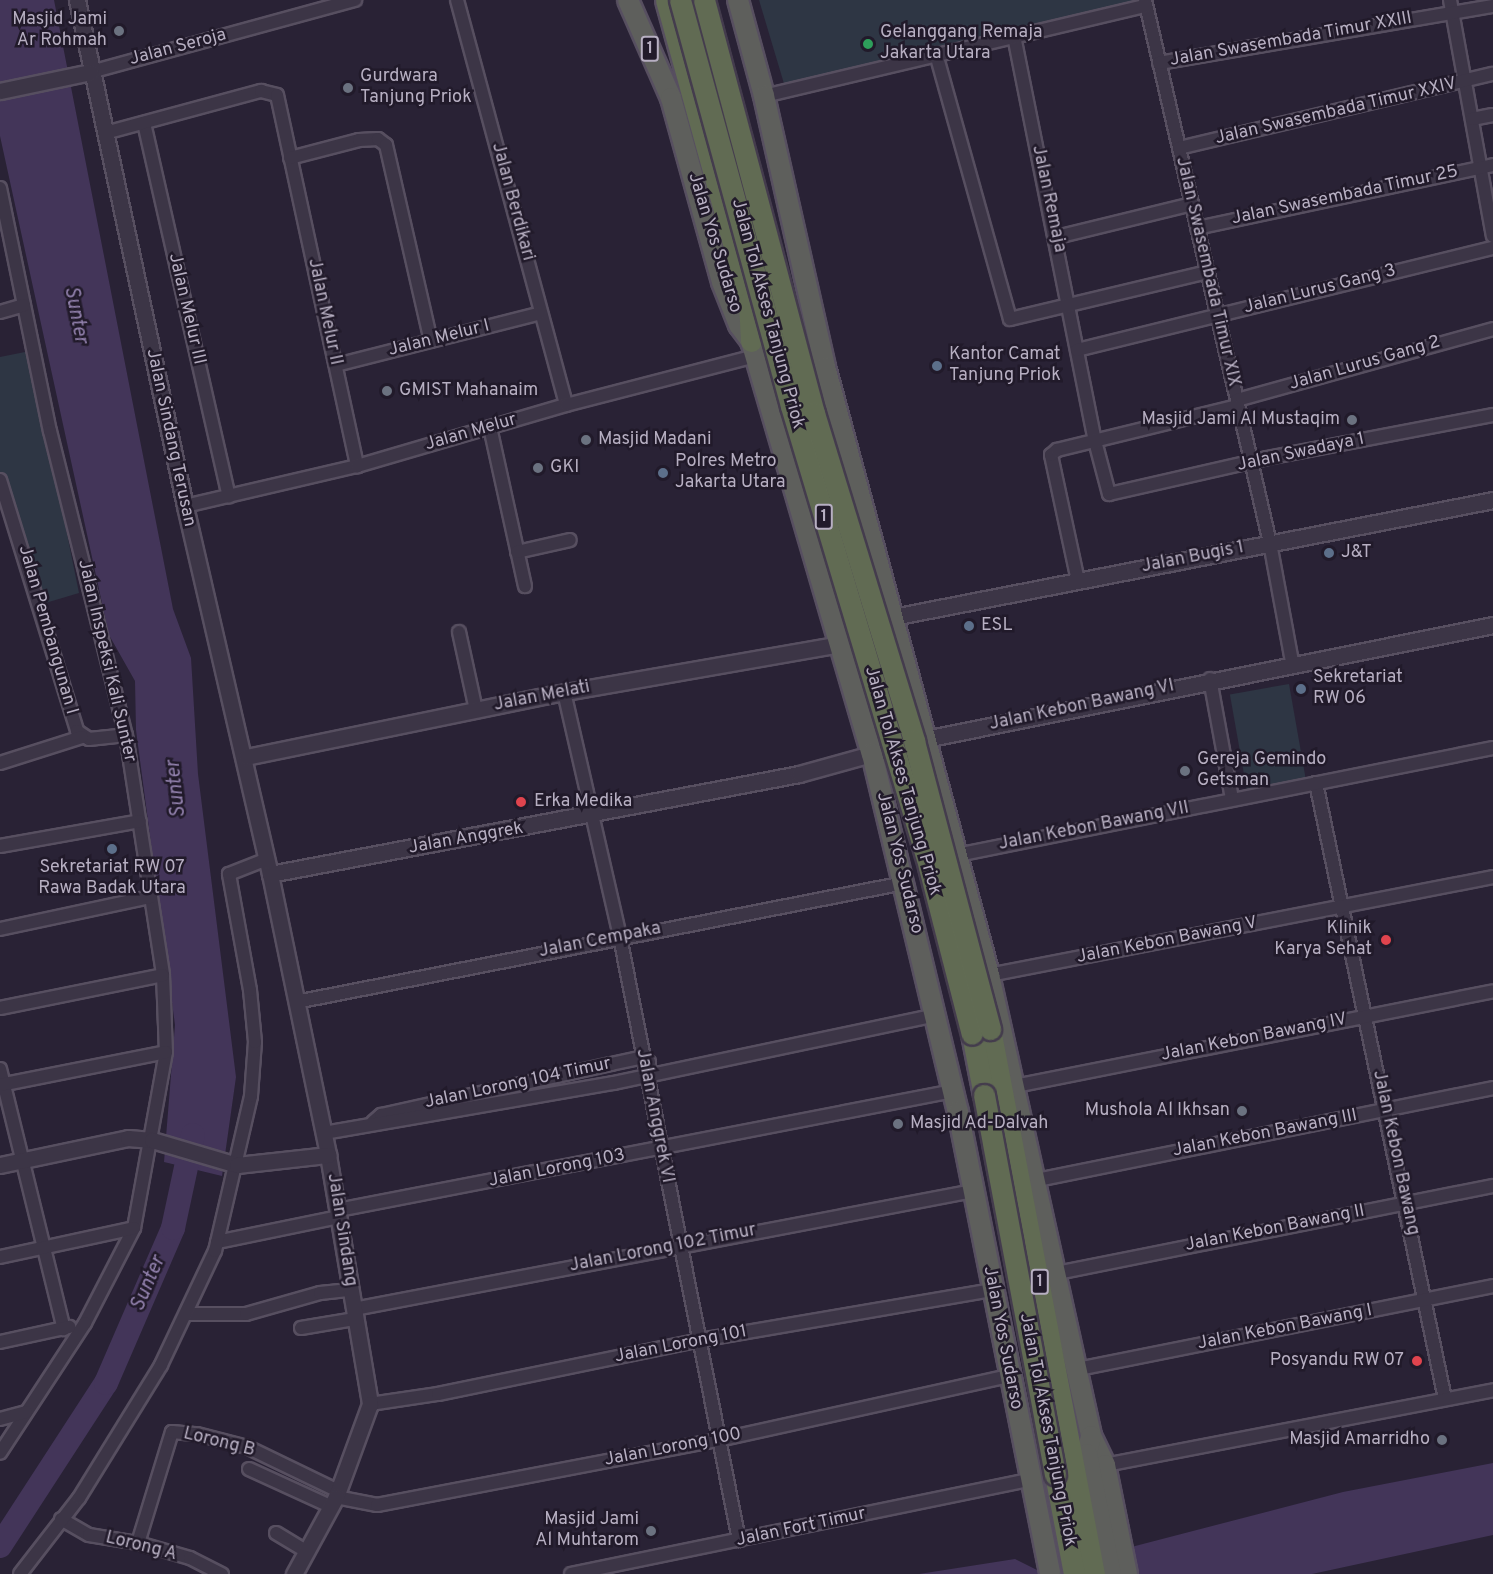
<!DOCTYPE html>
<style>
body{margin:0}
#map{position:relative;width:1493px;height:1574px;overflow:hidden;background:#292235;font-family:Overpass,sans-serif}
div>[style]{position:absolute}
[style*='--x']{left:calc(var(--x)*1px);top:calc(var(--y)*1px);width:calc(var(--w)*1px);rotate:calc(var(--a)*1deg)}
.green>*{inset:0;background:#2e3644;transform-origin:0 0}
.water>*{inset:0;background:#433559}
.river>*{height:24px;margin:-12px;padding:0 12px;transform-origin:12px;border-radius:12px;background:#433559}
.roads{filter:drop-shadow(2px 0 #574f60) drop-shadow(-2px 0 #574f60) drop-shadow(0 2px #574f60) drop-shadow(0 -2px #574f60)}
.minor>*{height:12px;margin:-6px;padding:0 6px;transform-origin:6px;border-radius:6px;background:#3c3546}
.tertiary>*{height:15px;margin:-7.5px;padding:0 7.5px;transform-origin:7.5px;border-radius:7.5px;background:#3c3546}
.trunk>*{height:20px;margin:-10px;padding:0 10px;transform-origin:10px;border-radius:10px;background:#5e5f5c}
.motorway>*{height:21px;margin:-10.5px;padding:0 10.5px;transform-origin:10.5px;border-radius:10.5px;background:#616b53}
.bridges{filter:drop-shadow(2px 0 #443c4d) drop-shadow(-2px 0 #443c4d) drop-shadow(0 2px #443c4d) drop-shadow(0 -2px #443c4d)}
.motorway-bridge>*{height:21px;margin:-10.5px;padding:0 10.5px;transform-origin:10.5px;border-radius:10.5px;background:#616b53}
.dots>*{width:16px;height:16px;translate:-50% -50%;box-sizing:border-box;border:3px solid #211a2a;border-radius:50%}
span{translate:-50% -50%;white-space:nowrap;text-align:center;line-height:1.15;-webkit-text-stroke:5px #211a2a;paint-order:stroke}
.shield-label span{padding:2px 4px;background:#211a2a;border:2px solid;border-radius:4px;-webkit-text-stroke-width:0}
.shield-label{font-size:16px;color:#b7afc2;font-weight:700}
.poi-label{font-size:18px;color:#b7afc2}
.right{translate:-100% -50%;text-align:right}
.left{translate:0 -50%;text-align:left}
.street-label{font-size:18px;color:#b7afc2}
.water-label{font-size:20px;color:#9281ad;font-style:italic}
</style>
<div id="map">
<div class="green">
<div style="clip-path:polygon(759px 0,1142px 0,1143px 2px,785px 87px)"></div>
<div style="clip-path:polygon(30px 351px,79px 593px,42px 604px,0 475px,0 357px)"></div>
<div style="left:1289px;top:684px;width:96px;height:60px;rotate:80deg"></div>
</div>
<div class="water">
<div style="clip-path:polygon(0 0,54px 0,173px 609px,191px 658px,198px 774px,236px 1077px,222px 1176px,164px 1162px,175px 1025px,136px 730px,135px 681px,109px 635px,0 136px)"></div>
<div style="clip-path:polygon(1493px 1463px,1493px 1535px,1312px 1574px,919px 1574px,1015px 1559px,1039px 1571px,1343px 1492px)"></div>
</div>
<div class="river">
<div style="--x:0;--y:1546;--w:194;--a:-57"></div>
<div style="--x:106;--y:1383;--w:169;--a:-66.6"></div>
<div style="--x:173;--y:1228;--w:95;--a:-77.9"></div>
</div>
<div class="roads">
<div class="minor">
<div style="--x:457;--y:0;--w:419;--a:74.9"></div>
<div style="--x:1145;--y:0;--w:557;--a:77.04"></div>
<div style="--x:1270;--y:543;--w:121;--a:79.5"></div>
<div style="--x:1450;--y:0;--w:240;--a:79.7"></div>
<div style="--x:1014;--y:36;--w:413;--a:78.7"></div>
<div style="--x:1095;--y:441;--w:55;--a:75.2"></div>
<div style="--x:1109;--y:494;--w:162;--a:-12.8"></div>
<div style="--x:1267;--y:458;--w:230;--a:-10.8"></div>
<div style="--x:936;--y:54;--w:275;--a:74.4"></div>
<div style="--x:1010;--y:319;--w:203;--a:-13.4"></div>
<div style="--x:1159;--y:63;--w:339;--a:-9.7"></div>
<div style="--x:91;--y:72;--w:274;--a:-15.3"></div>
<div style="--x:764;--y:96;--w:392;--a:-13.3"></div>
<div style="--x:1472;--y:119;--w:21;--a:-11"></div>
<div style="--x:144;--y:123;--w:383;--a:77.2"></div>
<div style="--x:105;--y:133;--w:162;--a:-15.1"></div>
<div style="--x:261;--y:91;--w:16;--a:14"></div>
<div style="--x:277;--y:95;--w:380;--a:77.8"></div>
<div style="--x:1179;--y:148;--w:323;--a:-13.3"></div>
<div style="--x:290;--y:158;--w:71;--a:-14.6"></div>
<div style="--x:359;--y:140;--w:19;--a:-3"></div>
<div style="--x:378;--y:139;--w:10;--a:37"></div>
<div style="--x:386;--y:145;--w:201;--a:77.1"></div>
<div style="--x:0;--y:188;--w:248;--a:78.4"></div>
<div style="--x:50;--y:431;--w:313;--a:76"></div>
<div style="--x:126;--y:735;--w:243;--a:81.2"></div>
<div style="--x:163;--y:975;--w:77;--a:87.8"></div>
<div style="--x:166;--y:1052;--w:179;--a:100.3"></div>
<div style="--x:134;--y:1228;--w:107;--a:117.3"></div>
<div style="--x:85;--y:1323;--w:155;--a:123.2"></div>
<div style="--x:1197;--y:228;--w:303;--a:-12"></div>
<div style="--x:1057;--y:237;--w:139;--a:-13.7"></div>
<div style="--x:0;--y:312;--w:25;--a:-16"></div>
<div style="--x:1077;--y:350;--w:428;--a:-13.8"></div>
<div style="--x:336;--y:365;--w:211;--a:-14.2"></div>
<div style="--x:1237;--y:400;--w:266;--a:-15.5"></div>
<div style="--x:490;--y:427;--w:163;--a:77.6"></div>
<div style="--x:0;--y:480;--w:263;--a:72.9"></div>
<div style="--x:77;--y:731;--w:14;--a:34"></div>
<div style="--x:89;--y:739;--w:37;--a:-6"></div>
<div style="--x:185;--y:506;--w:177;--a:-13.1"></div>
<div style="--x:357;--y:466;--w:218;--a:-16.3"></div>
<div style="--x:566;--y:405;--w:196;--a:-14.5"></div>
<div style="--x:517;--y:552;--w:54;--a:-12.8"></div>
<div style="--x:1078;--y:581;--w:129;--a:-102.1"></div>
<div style="--x:1051;--y:455;--w:8;--a:-40"></div>
<div style="--x:1057;--y:450;--w:186;--a:-13.7"></div>
<div style="--x:459;--y:632;--w:80;--a:77.7"></div>
<div style="--x:1210;--y:679;--w:122;--a:79.6"></div>
<div style="--x:564;--y:692;--w:251;--a:77.1"></div>
<div style="--x:620;--y:937;--w:615;--a:78.84"></div>
<div style="--x:0;--y:763;--w:86;--a:-17.6"></div>
<div style="--x:1316;--y:783;--w:629;--a:78.17"></div>
<div style="--x:0;--y:846;--w:142;--a:-10.1"></div>
<div style="--x:957;--y:855;--w:547;--a:-11.29"></div>
<div style="--x:0;--y:929;--w:154;--a:-12"></div>
<div style="--x:989;--y:975;--w:513;--a:-11"></div>
<div style="--x:296;--y:1002;--w:620;--a:-11.07"></div>
<div style="--x:0;--y:1008;--w:166;--a:-11.4"></div>
<div style="--x:0;--y:1069;--w:268;--a:76.2"></div>
<div style="--x:0;--y:1085;--w:169;--a:-11.2"></div>
<div style="--x:1015;--y:1086;--w:487;--a:-11.2"></div>
<div style="--x:373;--y:1122;--w:11;--a:-41"></div>
<div style="--x:381;--y:1115;--w:236;--a:-12.5"></div>
<div style="--x:611;--y:1064;--w:33;--a:-12"></div>
<div style="--x:643;--y:1057;--w:8;--a:40"></div>
<div style="--x:324;--y:1133;--w:294;--a:-9.8"></div>
<div style="--x:614;--y:1083;--w:329;--a:-11.9"></div>
<div style="--x:1037;--y:1180;--w:465;--a:-11.4"></div>
<div style="--x:338;--y:1210;--w:626;--a:-10.95"></div>
<div style="--x:217;--y:1242;--w:125;--a:-11.6"></div>
<div style="--x:0;--y:1257;--w:137;--a:-12.2"></div>
<div style="--x:1057;--y:1273;--w:445;--a:-11.3"></div>
<div style="--x:354;--y:1309;--w:631;--a:-10.78"></div>
<div style="--x:186;--y:1314;--w:60;--a:0"></div>
<div style="--x:246;--y:1314;--w:77;--a:-15.8"></div>
<div style="--x:320;--y:1293;--w:30;--a:-6"></div>
<div style="--x:301;--y:1328;--w:55;--a:-9.5"></div>
<div style="--x:0;--y:1342;--w:71;--a:-12.3"></div>
<div style="--x:1078;--y:1369;--w:423;--a:-11.3"></div>
<div style="--x:370;--y:1404;--w:69;--a:-8.4"></div>
<div style="--x:438;--y:1394;--w:274;--a:-11.6"></div>
<div style="--x:706;--y:1339;--w:291;--a:-9.7"></div>
<div style="--x:0;--y:1419;--w:27;--a:-15"></div>
<div style="--x:1105;--y:1465;--w:395;--a:-10.9"></div>
<div style="--x:249;--y:1469;--w:89;--a:24.6"></div>
<div style="--x:336;--y:1497;--w:42;--a:11"></div>
<div style="--x:377;--y:1505;--w:347;--a:-10.8"></div>
<div style="--x:718;--y:1440;--w:298;--a:-12.4"></div>
<div style="--x:61;--y:1519;--w:32;--a:30"></div>
<div style="--x:89;--y:1535;--w:50;--a:9.3"></div>
<div style="--x:138;--y:1543;--w:54;--a:16.1"></div>
<div style="--x:190;--y:1558;--w:36;--a:27"></div>
<div style="--x:276;--y:1533;--w:35;--a:31"></div>
<div style="--x:138;--y:1543;--w:116;--a:-73"></div>
<div style="--x:172;--y:1432;--w:25;--a:5"></div>
<div style="--x:197;--y:1434;--w:52;--a:14.6"></div>
<div style="--x:247;--y:1447;--w:101;--a:25.8"></div>
<div style="--x:20;--y:1574;--w:96;--a:-52.2"></div>
<div style="--x:79;--y:1498;--w:156;--a:-58.3"></div>
<div style="--x:161;--y:1365;--w:126;--a:-64.7"></div>
<div style="--x:215;--y:1251;--w:159;--a:-76.9"></div>
<div style="--x:251;--y:1096;--w:54;--a:-85.8"></div>
<div style="--x:255;--y:1042;--w:52;--a:-95.5"></div>
<div style="--x:250;--y:990;--w:118;--a:-100.3"></div>
<div style="--x:229;--y:874;--w:41;--a:-21.5"></div>
<div style="--x:571;--y:1574;--w:469;--a:-11.6"></div>
</div>
<div class="tertiary">
<div style="--x:77;--y:0;--w:517;--a:77.95"></div>
<div style="--x:185;--y:506;--w:378;--a:77"></div>
<div style="--x:270;--y:874;--w:287;--a:78.3"></div>
<div style="--x:328;--y:1155;--w:253;--a:80.4"></div>
<div style="--x:370;--y:1404;--w:99;--a:110.1"></div>
<div style="--x:336;--y:1497;--w:88;--a:118.6"></div>
<div style="--x:0;--y:91;--w:93;--a:-11.8"></div>
<div style="--x:893;--y:617;--w:611;--a:-11.03"></div>
<div style="--x:246;--y:757;--w:308;--a:-11.6"></div>
<div style="--x:548;--y:695;--w:296;--a:-9.9"></div>
<div style="--x:270;--y:874;--w:538;--a:-10.7"></div>
<div style="--x:799;--y:774;--w:131;--a:-15.5"></div>
<div style="--x:925;--y:739;--w:579;--a:-11.35"></div>
<div style="--x:0;--y:1165;--w:131;--a:-11.9"></div>
<div style="--x:128;--y:1138;--w:24;--a:5"></div>
<div style="--x:152;--y:1140;--w:89;--a:16.4"></div>
<div style="--x:237;--y:1165;--w:92;--a:-6.3"></div>
</div>
<div class="trunk">
<div style="--x:628;--y:0;--w:107;--a:66.3"></div>
<div style="--x:671;--y:98;--w:191;--a:74.5"></div>
<div style="--x:722;--y:282;--w:46;--a:68.4"></div>
<div style="--x:739;--y:325;--w:20;--a:53"></div>
<div style="--x:751;--y:341;--w:430;--a:73.7"></div>
<div style="--x:872;--y:754;--w:368;--a:76.5"></div>
<div style="--x:958;--y:1112;--w:471;--a:78.7"></div>
<div style="--x:738;--y:0;--w:99;--a:74.8"></div>
<div style="--x:764;--y:96;--w:278;--a:77.3"></div>
<div style="--x:825;--y:367;--w:630;--a:74.9"></div>
<div style="--x:989;--y:975;--w:472;--a:77.5"></div>
<div style="--x:1091;--y:1436;--w:32;--a:64"></div>
<div style="--x:1105;--y:1465;--w:111;--a:78.6"></div>
<div style="--x:1091;--y:1436;--w:18;--a:103"></div>
<div style="--x:1087;--y:1454;--w:122;--a:78.7"></div>
</div>
<div class="motorway">
<div style="--x:666;--y:0;--w:313;--a:74.6"></div>
<div style="--x:749;--y:302;--w:39;--a:87"></div>
<div style="--x:990;--y:1029;--w:555;--a:79.2"></div>
<div style="--x:972;--y:1034;--w:62;--a:78.9"></div>
<div style="--x:1055;--y:1474;--w:102;--a:79.2"></div>
</div>
</div>
<div class="bridges">
<div class="motorway-bridge">
<div style="--x:680;--y:0;--w:421;--a:74.7"></div>
<div style="--x:791;--y:406;--w:481;--a:73.3"></div>
<div style="--x:929;--y:867;--w:172;--a:75.6"></div>
<div style="--x:704;--y:0;--w:427;--a:75.1"></div>
<div style="--x:814;--y:413;--w:343;--a:73"></div>
<div style="--x:914;--y:741;--w:298;--a:75.2"></div>
<div style="--x:984;--y:1095;--w:386;--a:79.4"></div>
</div>
</div>
<div class="dots">
<div style="left:119px;top:31px;background:#6b7280"></div>
<div style="left:868px;top:44px;background:#2e9e5b"></div>
<div style="left:348px;top:88px;background:#6b7280"></div>
<div style="left:937px;top:366px;background:#5c6f8a"></div>
<div style="left:387px;top:391px;background:#6b7280"></div>
<div style="left:1352px;top:420px;background:#6b7280"></div>
<div style="left:586px;top:440px;background:#6b7280"></div>
<div style="left:538px;top:468px;background:#6b7280"></div>
<div style="left:663px;top:473px;background:#5c6f8a"></div>
<div style="left:1329px;top:553px;background:#5c6f8a"></div>
<div style="left:969px;top:626px;background:#5c6f8a"></div>
<div style="left:1301px;top:689px;background:#5c6f8a"></div>
<div style="left:1185px;top:771px;background:#6b7280"></div>
<div style="left:521px;top:802px;background:#e0444e"></div>
<div style="left:112px;top:849px;background:#5c6f8a"></div>
<div style="left:1386px;top:940px;background:#e0444e"></div>
<div style="left:1242px;top:1111px;background:#6b7280"></div>
<div style="left:898px;top:1124px;background:#6b7280"></div>
<div style="left:1417px;top:1361px;background:#e0444e"></div>
<div style="left:1442px;top:1440px;background:#6b7280"></div>
<div style="left:651px;top:1531px;background:#6b7280"></div>
</div>
<div class="shield-label">
<span style="left:650px;top:49px">1</span>
<span style="left:824px;top:517px">1</span>
<span style="left:1040px;top:1282px">1</span>
</div>
<div class="poi-label">
<span class="right" style="left:107px;top:31px">Masjid Jami<br>Ar Rohmah</span>
<span class="left" style="left:880px;top:44px">Gelanggang Remaja<br>Jakarta Utara</span>
<span class="left" style="left:360px;top:88px">Gurdwara<br>Tanjung Priok</span>
<span class="left" style="left:949px;top:366px">Kantor Camat<br>Tanjung Priok</span>
<span class="left" style="left:399px;top:391px">GMIST Mahanaim</span>
<span class="right" style="left:1340px;top:420px">Masjid Jami Al Mustaqim</span>
<span class="left" style="left:598px;top:440px">Masjid Madani</span>
<span class="left" style="left:675px;top:473px">Polres Metro<br>Jakarta Utara</span>
<span class="left" style="left:550px;top:468px">GKI</span>
<span class="left" style="left:1341px;top:553px">J&amp;T</span>
<span class="left" style="left:981px;top:626px">ESL</span>
<span class="left" style="left:1313px;top:689px">Sekretariat<br>RW 06</span>
<span class="left" style="left:1197px;top:771px">Gereja Gemindo<br>Getsman</span>
<span class="left" style="left:534px;top:802px">Erka Medika</span>
<span style="left:112px;top:879px">Sekretariat RW 07<br>Rawa Badak Utara</span>
<span class="right" style="left:1372px;top:940px">Klinik<br>Karya Sehat</span>
<span class="right" style="left:1230px;top:1111px">Mushola Al Ikhsan</span>
<span class="left" style="left:910px;top:1124px">Masjid Ad-Dalvah</span>
<span class="right" style="left:1404px;top:1361px">Posyandu RW 07</span>
<span class="right" style="left:1430px;top:1440px">Masjid Amarridho</span>
<span class="right" style="left:639px;top:1531px">Masjid Jami<br>Al Muhtarom</span>
</div>
<div class="street-label">
<span style="left:1291px;top:40px;rotate:-10deg">Jalan Swasembada Timur XXIII</span>
<span style="left:178px;top:48px;rotate:-15deg">Jalan Seroja</span>
<span style="left:1336px;top:112px;rotate:-13deg">Jalan Swasembada Timur XXIV</span>
<span style="left:1345px;top:196px;rotate:-12deg">Jalan Swasembada Timur 25</span>
<span style="left:1048px;top:199px;rotate:78deg">Jalan Remaja</span>
<span style="left:512px;top:202px;rotate:75deg">Jalan Berdikari</span>
<span style="left:714px;top:243px;rotate:73deg">Jalan Yos Sudarso</span>
<span style="left:1207px;top:272px;rotate:77deg">Jalan Swasembada Timur XIX</span>
<span style="left:1320px;top:290px;rotate:-14deg">Jalan Lurus Gang 3</span>
<span style="left:186px;top:309px;rotate:77deg">Jalan Melur III</span>
<span style="left:324px;top:312px;rotate:78deg">Jalan Melur II</span>
<span style="left:767px;top:314px;rotate:75deg">Jalan Tol Akses Tanjung Priok</span>
<span style="left:439px;top:339px;rotate:-14deg">Jalan Melur I</span>
<span style="left:1365px;top:364px;rotate:-16deg">Jalan Lurus Gang 2</span>
<span style="left:471px;top:433px;rotate:-16deg">Jalan Melur</span>
<span style="left:170px;top:438px;rotate:78deg">Jalan Sindang Terusan</span>
<span style="left:1301px;top:453px;rotate:-12deg">Jalan Swadaya 1</span>
<span style="left:1193px;top:558px;rotate:-11deg">Jalan Bugis 1</span>
<span style="left:47px;top:630px;rotate:74deg">Jalan Pembangunan I</span>
<span style="left:106px;top:661px;rotate:77deg">Jalan Inspeksi Kali Sunter</span>
<span style="left:542px;top:697px;rotate:-11deg">Jalan Melati</span>
<span style="left:1082px;top:706px;rotate:-12deg">Jalan Kebon Bawang VI</span>
<span style="left:902px;top:781px;rotate:74deg">Jalan Tol Akses Tanjung Priok</span>
<span style="left:1094px;top:827px;rotate:-11deg">Jalan Kebon Bawang VII</span>
<span style="left:466px;top:839px;rotate:-10deg">Jalan Anggrek</span>
<span style="left:899px;top:863px;rotate:76deg">Jalan Yos Sudarso</span>
<span style="left:600px;top:941px;rotate:-11deg">Jalan Cempaka</span>
<span style="left:1167px;top:941px;rotate:-11deg">Jalan Kebon Bawang V</span>
<span style="left:1254px;top:1038px;rotate:-11deg">Jalan Kebon Bawang IV</span>
<span style="left:518px;top:1084px;rotate:-12deg">Jalan Lorong 104 Timur</span>
<span style="left:654px;top:1116px;rotate:79deg">Jalan Anggrek VI</span>
<span style="left:1265px;top:1134px;rotate:-11deg">Jalan Kebon Bawang III</span>
<span style="left:1395px;top:1153px;rotate:78deg">Jalan Kebon Bawang</span>
<span style="left:557px;top:1169px;rotate:-11deg">Jalan Lorong 103</span>
<span style="left:1275px;top:1229px;rotate:-11deg">Jalan Kebon Bawang II</span>
<span style="left:341px;top:1230px;rotate:81deg">Jalan Sindang</span>
<span style="left:663px;top:1249px;rotate:-11deg">Jalan Lorong 102 Timur</span>
<span style="left:1285px;top:1328px;rotate:-11deg">Jalan Kebon Bawang I</span>
<span style="left:1002px;top:1338px;rotate:79deg">Jalan Yos Sudarso</span>
<span style="left:681px;top:1345px;rotate:-11deg">Jalan Lorong 101</span>
<span style="left:1047px;top:1430px;rotate:79deg">Jalan Tol Akses Tanjung Priok</span>
<span style="left:219px;top:1443px;rotate:14deg">Lorong B</span>
<span style="left:673px;top:1448px;rotate:-11deg">Jalan Lorong 100</span>
<span style="left:801px;top:1528px;rotate:-12deg">Jalan Fort Timur</span>
<span style="left:141px;top:1547px;rotate:14deg">Lorong A</span>
</div>
<div class="water-label">
<span style="left:75px;top:315px;rotate:79deg">Sunter</span>
<span style="left:177px;top:789px;rotate:-96deg">Sunter</span>
<span style="left:149px;top:1284px;rotate:-67deg">Sunter</span>
</div>
</div>
